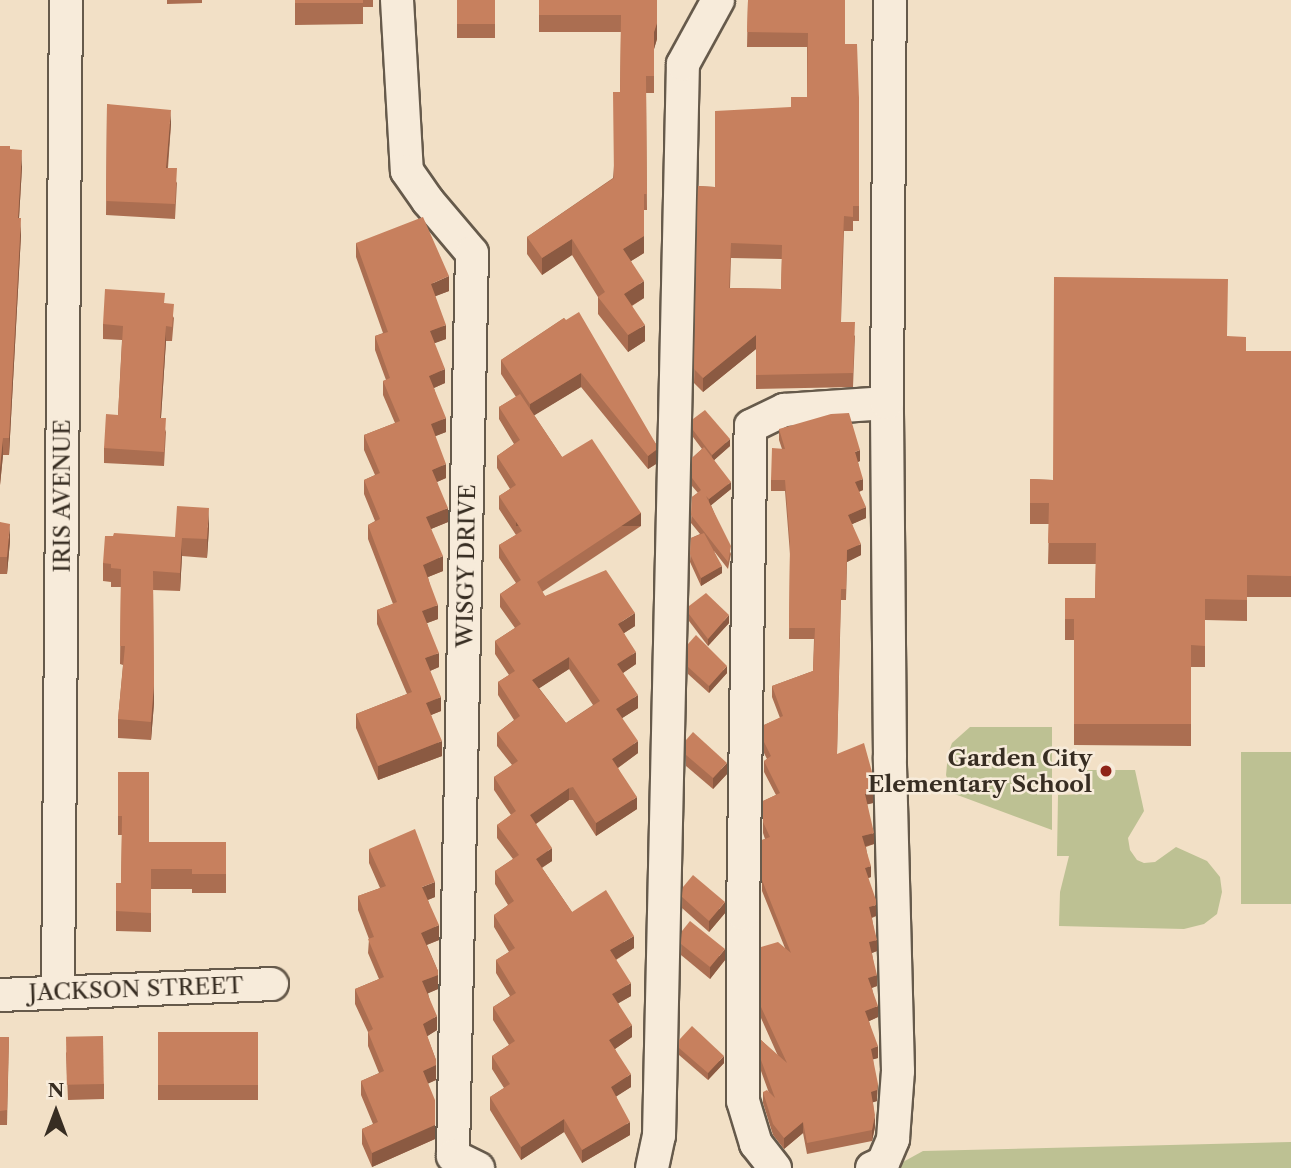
<!DOCTYPE html>
<style>
body{margin:0}
#map{position:relative;width:1291px;height:1168px;overflow:hidden;background:#f2e0c6;font-family:"Libre Caslon Text",serif}
div>[style]{position:absolute}
[style*='--x']{left:calc(var(--x)*1px);top:calc(var(--y)*1px);width:calc(var(--w)*1px);rotate:calc(var(--a)*1deg)}
.green>*{inset:0;background:#bdc193;transform-origin:0 0}
.roads{filter:drop-shadow(2px 0 #665a4b) drop-shadow(-2px 0 #665a4b) drop-shadow(0 2px #665a4b) drop-shadow(0 -2px #665a4b)}
.street>*{height:32px;margin:-16px;padding:0 16px;transform-origin:16px;border-radius:16px;background:#f7ebda}
.wall>*{inset:0;background:#ab6e51;transform-origin:0 0}
.shaded-wall>*{inset:0;background:#8b5a42;transform-origin:0 0}
.building>*{inset:0;background:#c7805e;transform-origin:0 0}
.dots>*{width:19px;height:19px;translate:-50% -50%;box-sizing:border-box;border:4px solid #f7ebda;border-radius:50%}
span{translate:-50% -50%;white-space:nowrap;text-align:center;line-height:1.15;-webkit-text-stroke:5px #f7ebda;paint-order:stroke}
.street-label{font-size:23px;color:#372d22}
.poi-label{font-size:23px;color:#372d22;font-weight:700}
.right{translate:-100% -50%;text-align:right}
.north{position:absolute;left:21px;top:1077px;width:70px;height:70px;-webkit-text-stroke:5px #f7ebda;paint-order:stroke;rotate:0deg;font-size:19px;font-weight:700;line-height:28px;text-align:center;color:#372d22}
.north::after{content:'';display:block;margin:auto;width:24px;height:32px;background:#372d22;clip-path:polygon(50% 0,100% 100%,50% 72%,0 100%)}
</style>
<div id="map">
<div class="green">
<div style="clip-path:polygon(970px 727px,1052px 727px,1052px 830px,952px 793px,946px 775px,948px 754px,952px 743px)"></div>
<div style="left:1241px;top:752px;width:50px;height:152px"></div>
<div style="clip-path:polygon(1087px 770px,1135px 770px,1144px 811px,1128px 838px,1130px 850px,1137px 860px,1144px 863px,1155px 862px,1176px 847px,1207px 861px,1220px 877px,1222px 892px,1217px 914px,1204px 924px,1184px 929px,1059px 926px,1060px 892px,1069px 856px,1057px 856px,1058px 795px,1087px 794px)"></div>
<div style="clip-path:polygon(1291px 1142px,1291px 1168px,892px 1168px,923px 1151px)"></div>
</div>
<div class="roads">
<div class="street">
<div style="--x:397;--y:0;--w:171;--a:86.7"></div>
<div style="--x:407;--y:171;--w:37;--a:55"></div>
<div style="--x:428;--y:201;--w:68;--a:49.8"></div>
<div style="--x:472;--y:253;--w:903;--a:91.21"></div>
<div style="--x:453;--y:1156;--w:28;--a:26"></div>
<div style="--x:58;--y:992;--w:992;--a:-89.54"></div>
<div style="--x:0;--y:995;--w:272;--a:-2.3"></div>
<div style="--x:652;--y:1168;--w:33;--a:-78"></div>
<div style="--x:659;--y:1136;--w:1072;--a:-88.72"></div>
<div style="--x:683;--y:64;--w:73;--a:-61.3"></div>
<div style="--x:775;--y:1168;--w:31;--a:-128"></div>
<div style="--x:756;--y:1144;--w:45;--a:-106.8"></div>
<div style="--x:743;--y:1101;--w:187;--a:-90"></div>
<div style="--x:743;--y:914;--w:488;--a:-89.1"></div>
<div style="--x:751;--y:426;--w:37;--a:-26"></div>
<div style="--x:784;--y:410;--w:103;--a:-3.9"></div>
<div style="--x:872;--y:1168;--w:12;--a:-24"></div>
<div style="--x:883;--y:1163;--w:26;--a:-67"></div>
<div style="--x:893;--y:1139;--w:68;--a:-85.8"></div>
<div style="--x:898;--y:1071;--w:314;--a:-91.5"></div>
<div style="--x:890;--y:757;--w:354;--a:-90.5"></div>
<div style="--x:887;--y:403;--w:403;--a:-89.6"></div>
</div>
</div>
<div class="wall">
<div style="clip-path:polygon(167px 0,202px 0,202px 3px,167px 4px)"></div>
<div style="clip-path:polygon(295px 0,373px 0,373px 7px,363px 7px,363px 24px,295px 25px)"></div>
<div style="left:457px;top:0;width:38px;height:38px"></div>
<div style="clip-path:polygon(539px 0,657px 0,657px 39px,654px 49px,654px 93px,646px 93px,647px 210px,644px 210px,644px 253px,631px 261px,644px 298px,632px 306px,645px 341px,628px 352px,598px 314px,598px 297px,572px 255px,542px 275px,527px 254px,527px 237px,613px 178px,620px 92px,621px 32px,539px 32px)"></div>
<div style="clip-path:polygon(evenodd,748px 0,845px 44px,859px 99px,859px 221px,853px 221px,853px 231px,844px 231px,841px 322px,855px 336px,853px 387px,756px 389px,756px 349px,703px 392px,694px 383px,698px 186px,715px 187px,791px 107px,807px 97px,807px 47px,747px 47px,748px 0,731px 258px,782px 259px,781px 289px,730px 288px,731px 258px)"></div>
<div style="clip-path:polygon(107px 104px,171px 124px,168px 168px,177px 183px,175px 219px,106px 215px)"></div>
<div style="clip-path:polygon(0 146px,10px 149px,22px 167px,19px 218px,21px 235px,9px 455px,3px 455px,0 485px)"></div>
<div style="clip-path:polygon(356px 243px,449px 291px,435px 296px,446px 339px,434px 343px,445px 383px,434px 388px,446px 432px,435px 436px,446px 478px,437px 482px,448px 522px,431px 529px,443px 571px,428px 577px,438px 619px,427px 623px,439px 667px,430px 671px,441px 711px,431px 715px,442px 756px,378px 780px,356px 728px,356px 714px,407px 694px,377px 624px,377px 610px,393px 604px,368px 539px,368px 525px,375px 521px,364px 494px,364px 480px,375px 475px,364px 450px,364px 435px,395px 423px,383px 395px,383px 381px,386px 380px,375px 350px,375px 336px,383px 333px,356px 257px)"></div>
<div style="clip-path:polygon(165px 303px,174px 318px,172px 341px,166px 341px,161px 418px,166px 432px,164px 466px,104px 463px,104px 448px,118px 415px,122px 340px,103px 339px,103px 324px)"></div>
<div style="clip-path:polygon(evenodd,564px 318px,656px 444px,656px 464px,648px 469px,581px 387px,534px 415px,562px 457px,641px 526px,542px 592px,545px 596px,635px 626px,624px 633px,636px 664px,623px 673px,638px 708px,622px 718px,638px 753px,618px 768px,637px 809px,596px 836px,573px 800px,569px 800px,536px 824px,552px 861px,542px 868px,572px 912px,634px 948px,616px 960px,631px 996px,618px 1003px,632px 1037px,615px 1049px,631px 1087px,616px 1096px,630px 1135px,582px 1163px,564px 1132px,521px 1160px,490px 1110px,490px 1097px,504px 1088px,492px 1069px,492px 1056px,509px 1045px,493px 1020px,493px 1007px,510px 996px,496px 973px,496px 960px,509px 952px,494px 927px,494px 915px,508px 905px,495px 884px,495px 871px,513px 859px,497px 838px,497px 825px,511px 815px,494px 790px,494px 777px,512px 765px,497px 746px,497px 733px,514px 720px,498px 695px,498px 682px,509px 675px,495px 654px,495px 641px,515px 628px,500px 607px,500px 594px,516px 583px,499px 558px,499px 545px,516px 535px,499px 509px,499px 496px,510px 489px,497px 468px,497px 456px,514px 444px,499px 419px,499px 407px,516px 397px,501px 374px,501px 360px,564px 318px,569px 669px,593px 705px,566px 723px,539px 688px,569px 669px)"></div>
<div style="clip-path:polygon(1228px 336px,1246px 351px,1291px 351px,1291px 597px,1247px 597px,1247px 621px,1205px 620px,1205px 667px,1191px 667px,1191px 746px,1074px 745px,1074px 640px,1065px 640px,1065px 598px,1095px 598px,1096px 564px,1048px 564px,1049px 524px,1030px 524px,1030px 479px,1053px 480px)"></div>
<div style="clip-path:polygon(693px 419px,730px 446px,714px 460px,731px 489px,711px 505px,731px 554px,728px 569px,714px 551px,722px 573px,701px 586px,690px 562px,691px 538px,700px 534px,691px 523px,692px 497px,698px 493px,692px 486px,692px 458px,702px 449px,693px 437px)"></div>
<div style="clip-path:polygon(779px 429px,860px 461px,858px 462px,863px 490px,859px 492px,866px 518px,852px 524px,861px 555px,847px 562px,846px 600px,841px 600px,837px 754px,873px 803px,867px 804px,874px 844px,866px 847px,871px 877px,868px 878px,876px 916px,872px 918px,877px 951px,872px 953px,877px 986px,872px 988px,878px 1017px,869px 1021px,878px 1058px,873px 1059px,877px 1101px,873px 1102px,875px 1127px,872px 1141px,807px 1154px,803px 1133px,784px 1149px,773px 1135px,763px 1103px,763px 1092px,769px 1093px,761px 1071px,761px 1040px,778px 1056px,761px 1018px,761px 947px,785px 948px,762px 891px,762px 840px,765px 839px,763px 833px,763px 801px,776px 795px,764px 772px,764px 761px,767px 759px,764px 753px,764px 725px,780px 718px,772px 697px,772px 686px,813px 671px,814px 639px,789px 639px,790px 554px,785px 491px,771px 491px,771px 480px,782px 449px,779px 440px)"></div>
<div style="clip-path:polygon(0 522px,10px 541px,7px 574px,0 574px)"></div>
<div style="clip-path:polygon(209px 527px,207px 558px,182px 556px,180px 591px,153px 590px,154px 703px,151px 740px,118px 738px,118px 719px,123px 665px,120px 664px,121px 587px,111px 587px,111px 582px,103px 581px,103px 563px)"></div>
<div style="clip-path:polygon(689px 606px,729px 623px,708px 646px,689px 621px)"></div>
<div style="clip-path:polygon(688px 644px,727px 673px,709px 693px,688px 674px)"></div>
<div style="clip-path:polygon(686px 740px,727px 774px,713px 789px,686px 766px)"></div>
<div style="clip-path:polygon(118px 772px,149px 842px,226px 842px,226px 893px,192px 893px,192px 889px,151px 889px,151px 932px,116px 931px,116px 883px,121px 883px,122px 835px,118px 835px)"></div>
<div style="clip-path:polygon(369px 849px,435px 897px,428px 900px,439px 940px,427px 945px,438px 971px,438px 989px,428px 993px,437px 1030px,427px 1036px,436px 1060px,436px 1080px,428px 1083px,435px 1139px,372px 1167px,362px 1144px,362px 1129px,373px 1124px,361px 1095px,361px 1081px,379px 1073px,368px 1046px,368px 1032px,355px 1004px,355px 989px,379px 979px,368px 953px,369px 939px,358px 910px,358px 896px,380px 888px,369px 863px)"></div>
<div style="clip-path:polygon(683px 887px,725px 913px,709px 932px,682px 908px)"></div>
<div style="clip-path:polygon(682px 931px,725px 960px,710px 979px,681px 955px)"></div>
<div style="left:158px;top:1032px;width:100px;height:68px"></div>
<div style="clip-path:polygon(0 1037px,9px 1037px,7px 1125px,0 1125px)"></div>
<div style="clip-path:polygon(679px 1040px,724px 1063px,708px 1080px,679px 1055px)"></div>
<div style="clip-path:polygon(66px 1052px,104px 1084px,104px 1099px,68px 1100px)"></div>
</div>
<div class="shaded-wall">
<div style="clip-path:polygon(657px 23px,657px 39px,654px 49px,654px 32px)"></div>
<div style="clip-path:polygon(171px 110px,171px 124px,166px 182px,166px 168px)"></div>
<div style="clip-path:polygon(22px 150px,22px 167px,18px 235px,18px 218px)"></div>
<div style="clip-path:polygon(21px 218px,21px 235px,9px 455px,9px 438px)"></div>
<div style="clip-path:polygon(644px 236px,644px 253px,623px 266px,623px 249px)"></div>
<div style="clip-path:polygon(572px 239px,572px 255px,542px 275px,542px 258px)"></div>
<div style="clip-path:polygon(449px 276px,449px 291px,431px 298px,431px 284px)"></div>
<div style="clip-path:polygon(644px 281px,644px 298px,624px 310px,624px 294px)"></div>
<div style="clip-path:polygon(446px 325px,446px 339px,430px 345px,430px 331px)"></div>
<div style="clip-path:polygon(645px 325px,645px 341px,628px 352px,628px 335px)"></div>
<div style="clip-path:polygon(166px 326px,166px 341px,160px 432px,160px 418px)"></div>
<div style="clip-path:polygon(756px 335px,756px 349px,703px 392px,703px 378px)"></div>
<div style="clip-path:polygon(445px 369px,445px 383px,429px 390px,429px 376px)"></div>
<div style="clip-path:polygon(581px 373px,581px 387px,530px 418px,530px 404px)"></div>
<div style="clip-path:polygon(446px 418px,446px 432px,431px 438px,431px 424px)"></div>
<div style="clip-path:polygon(3px 438px,3px 455px,0 485px,0 468px)"></div>
<div style="clip-path:polygon(730px 439px,730px 446px,712px 462px,712px 455px)"></div>
<div style="clip-path:polygon(656px 450px,656px 464px,648px 469px,648px 456px)"></div>
<div style="clip-path:polygon(860px 450px,860px 461px,855px 463px,855px 452px)"></div>
<div style="clip-path:polygon(446px 464px,446px 478px,432px 484px,432px 470px)"></div>
<div style="clip-path:polygon(863px 479px,863px 490px,855px 493px,855px 482px)"></div>
<div style="clip-path:polygon(731px 482px,731px 489px,709px 507px,709px 499px)"></div>
<div style="clip-path:polygon(866px 507px,866px 518px,848px 526px,848px 515px)"></div>
<div style="clip-path:polygon(209px 508px,209px 527px,207px 558px,207px 539px)"></div>
<div style="clip-path:polygon(448px 508px,448px 522px,426px 531px,426px 517px)"></div>
<div style="left:641px;top:513px;width:13px;height:125px;rotate:90deg"></div>
<div style="clip-path:polygon(10px 524px,10px 541px,7px 574px,7px 557px)"></div>
<div style="clip-path:polygon(182px 538px,182px 556px,180px 591px,180px 573px)"></div>
<div style="clip-path:polygon(861px 544px,861px 555px,847px 562px,846px 600px,847px 550px)"></div>
<div style="clip-path:polygon(443px 556px,443px 571px,423px 579px,423px 565px)"></div>
<div style="clip-path:polygon(722px 566px,722px 573px,701px 586px,701px 578px)"></div>
<div style="clip-path:polygon(438px 605px,438px 619px,422px 625px,422px 611px)"></div>
<div style="clip-path:polygon(635px 613px,635px 626px,618px 637px,618px 624px)"></div>
<div style="clip-path:polygon(729px 615px,729px 623px,708px 646px,708px 639px)"></div>
<div style="clip-path:polygon(636px 652px,636px 664px,617px 677px,617px 664px)"></div>
<div style="clip-path:polygon(439px 653px,439px 667px,425px 673px,425px 658px)"></div>
<div style="clip-path:polygon(569px 657px,569px 669px,532px 693px,532px 680px)"></div>
<div style="clip-path:polygon(727px 666px,727px 673px,709px 693px,709px 686px)"></div>
<div style="clip-path:polygon(154px 684px,154px 703px,151px 740px,151px 722px)"></div>
<div style="clip-path:polygon(638px 695px,638px 708px,616px 722px,616px 709px)"></div>
<div style="clip-path:polygon(441px 697px,441px 711px,426px 717px,426px 703px)"></div>
<div style="clip-path:polygon(442px 741px,442px 756px,378px 780px,378px 766px)"></div>
<div style="clip-path:polygon(638px 741px,638px 753px,612px 772px,612px 759px)"></div>
<div style="clip-path:polygon(727px 763px,727px 774px,713px 789px,713px 778px)"></div>
<div style="clip-path:polygon(569px 788px,569px 800px,530px 828px,530px 815px)"></div>
<div style="clip-path:polygon(873px 792px,873px 803px,865px 805px,865px 794px)"></div>
<div style="clip-path:polygon(637px 797px,637px 809px,596px 836px,596px 823px)"></div>
<div style="clip-path:polygon(874px 833px,874px 844px,862px 847px,862px 836px)"></div>
<div style="clip-path:polygon(552px 848px,552px 861px,536px 871px,536px 859px)"></div>
<div style="clip-path:polygon(871px 866px,871px 877px,865px 879px,865px 868px)"></div>
<div style="clip-path:polygon(435px 882px,435px 897px,422px 902px,422px 887px)"></div>
<div style="clip-path:polygon(725px 902px,725px 913px,709px 932px,709px 921px)"></div>
<div style="clip-path:polygon(876px 905px,876px 916px,869px 918px,869px 907px)"></div>
<div style="clip-path:polygon(439px 925px,439px 940px,421px 947px,421px 933px)"></div>
<div style="clip-path:polygon(634px 936px,634px 948px,610px 963px,610px 950px)"></div>
<div style="clip-path:polygon(877px 940px,877px 951px,869px 954px,869px 942px)"></div>
<div style="clip-path:polygon(725px 949px,725px 960px,710px 979px,710px 967px)"></div>
<div style="clip-path:polygon(438px 975px,438px 989px,422px 996px,422px 981px)"></div>
<div style="clip-path:polygon(877px 975px,877px 986px,868px 989px,868px 978px)"></div>
<div style="clip-path:polygon(631px 983px,631px 996px,612px 1007px,612px 994px)"></div>
<div style="clip-path:polygon(878px 1006px,878px 1017px,865px 1023px,865px 1011px)"></div>
<div style="clip-path:polygon(437px 1016px,437px 1030px,423px 1039px,423px 1024px)"></div>
<div style="clip-path:polygon(632px 1025px,632px 1037px,609px 1053px,609px 1040px)"></div>
<div style="clip-path:polygon(878px 1046px,878px 1058px,871px 1060px,871px 1049px)"></div>
<div style="clip-path:polygon(724px 1056px,724px 1063px,708px 1080px,708px 1073px)"></div>
<div style="clip-path:polygon(436px 1065px,436px 1080px,423px 1086px,423px 1071px)"></div>
<div style="clip-path:polygon(631px 1074px,631px 1087px,611px 1100px,611px 1087px)"></div>
<div style="clip-path:polygon(878px 1084px,877px 1101px,871px 1103px,871px 1092px)"></div>
<div style="clip-path:polygon(435px 1100px,435px 1139px,372px 1167px,372px 1153px)"></div>
<div style="clip-path:polygon(875px 1115px,875px 1127px,872px 1141px,872px 1130px)"></div>
<div style="clip-path:polygon(564px 1119px,564px 1132px,521px 1160px,521px 1147px)"></div>
<div style="clip-path:polygon(630px 1122px,630px 1135px,582px 1163px,582px 1150px)"></div>
<div style="clip-path:polygon(803px 1122px,803px 1133px,784px 1149px,784px 1138px)"></div>
</div>
<div class="building">
<div style="left:295px;top:0;width:68px;height:3px"></div>
<div style="left:457px;top:0;width:38px;height:24px"></div>
<div style="clip-path:polygon(539px 0,657px 0,657px 23px,654px 32px,654px 76px,646px 76px,647px 194px,644px 194px,644px 236px,623px 249px,644px 281px,624px 294px,645px 325px,628px 335px,598px 297px,605px 292px,572px 239px,542px 258px,527px 237px,614px 178px,613px 92px,620px 92px,621px 15px,539px 15px)"></div>
<div style="clip-path:polygon(evenodd,748px 0,845px 0,845px 44px,857px 44px,859px 99px,859px 206px,853px 206px,853px 217px,844px 216px,841px 290px,841px 322px,855px 322px,853px 373px,756px 375px,756px 335px,703px 378px,694px 369px,698px 186px,715px 187px,715px 111px,791px 107px,791px 97px,807px 97px,808px 33px,747px 32px,748px 0,731px 243px,782px 245px,781px 289px,729px 288px,731px 243px)"></div>
<div style="clip-path:polygon(107px 104px,171px 110px,166px 168px,177px 168px,175px 204px,106px 201px)"></div>
<div style="clip-path:polygon(0 146px,10px 146px,10px 149px,22px 150px,18px 218px,21px 218px,9px 438px,3px 438px,0 468px)"></div>
<div style="clip-path:polygon(423px 217px,449px 276px,431px 284px,446px 325px,430px 331px,445px 369px,429px 376px,446px 418px,431px 424px,446px 464px,432px 470px,448px 508px,426px 517px,443px 556px,423px 565px,438px 605px,422px 611px,439px 653px,425px 658px,441px 697px,426px 703px,442px 741px,378px 766px,356px 714px,412px 692px,377px 610px,397px 602px,368px 525px,380px 519px,364px 480px,380px 473px,364px 435px,400px 421px,383px 381px,390px 378px,375px 336px,388px 332px,356px 243px)"></div>
<div style="clip-path:polygon(1054px 277px,1228px 279px,1227px 336px,1246px 337px,1246px 351px,1291px 351px,1291px 576px,1247px 575px,1247px 600px,1205px 599px,1205px 646px,1191px 645px,1191px 724px,1074px 724px,1074px 619px,1065px 619px,1065px 598px,1095px 598px,1096px 543px,1048px 543px,1049px 503px,1030px 503px,1030px 479px,1053px 480px)"></div>
<div style="clip-path:polygon(105px 289px,165px 293px,164px 303px,174px 304px,172px 327px,166px 326px,160px 418px,166px 418px,164px 452px,104px 448px,106px 414px,118px 415px,123px 326px,103px 324px)"></div>
<div style="clip-path:polygon(579px 312px,656px 444px,656px 450px,648px 456px,581px 373px,530px 404px,501px 360px,564px 318px,566px 320px)"></div>
<div style="clip-path:polygon(evenodd,520px 394px,562px 457px,592px 439px,641px 513px,537px 582px,545px 596px,606px 570px,635px 613px,618px 624px,636px 652px,617px 664px,638px 695px,616px 709px,638px 741px,612px 759px,637px 797px,596px 823px,573px 787px,569px 788px,530px 815px,552px 848px,536px 859px,572px 912px,606px 890px,634px 936px,610px 950px,631px 983px,612px 994px,632px 1025px,609px 1040px,631px 1074px,611px 1087px,630px 1122px,582px 1150px,564px 1119px,521px 1147px,490px 1097px,510px 1084px,492px 1056px,515px 1041px,493px 1007px,516px 993px,496px 960px,515px 948px,494px 915px,514px 901px,495px 871px,519px 855px,497px 825px,516px 811px,494px 777px,518px 761px,497px 733px,520px 716px,498px 682px,515px 671px,495px 641px,521px 624px,500px 594px,521px 580px,499px 545px,522px 531px,499px 496px,516px 485px,497px 456px,520px 440px,499px 407px,520px 394px,569px 657px,600px 701px,566px 723px,532px 680px,569px 657px)"></div>
<div style="clip-path:polygon(705px 410px,730px 439px,712px 455px,693px 430px,693px 419px)"></div>
<div style="clip-path:polygon(849px 413px,860px 450px,855px 452px,863px 479px,855px 482px,866px 507px,848px 515px,861px 544px,847px 550px,846px 589px,841px 589px,837px 754px,864px 743px,872px 772px,873px 792px,865px 794px,874px 833px,862px 836px,871px 866px,865px 868px,876px 900px,876px 905px,869px 907px,877px 940px,869px 942px,877px 975px,868px 978px,878px 1006px,865px 1011px,878px 1046px,871px 1049px,878px 1084px,877px 1090px,871px 1092px,875px 1115px,872px 1130px,807px 1143px,803px 1122px,784px 1138px,773px 1124px,763px 1092px,767px 1090px,775px 1098px,761px 1060px,761px 1040px,787px 1063px,761px 1007px,761px 947px,778px 942px,791px 953px,762px 880px,762px 840px,770px 837px,763px 822px,763px 801px,780px 793px,764px 761px,771px 756px,764px 742px,764px 725px,783px 716px,772px 686px,813px 671px,815px 628px,789px 628px,790px 543px,785px 480px,771px 480px,772px 448px,785px 449px,779px 429px,831px 414px)"></div>
<div style="clip-path:polygon(704px 447px,731px 482px,709px 499px,706px 496px,731px 546px,728px 562px,691px 515px,692px 497px,701px 490px,692px 478px,692px 458px)"></div>
<div style="clip-path:polygon(177px 506px,209px 508px,207px 539px,182px 538px,180px 573px,153px 571px,154px 684px,151px 722px,118px 719px,125px 646px,120px 646px,121px 569px,111px 568px,111px 564px,103px 563px,105px 536px,113px 536px,114px 533px,175px 537px)"></div>
<div style="clip-path:polygon(0 522px,10px 524px,7px 557px,0 557px)"></div>
<div style="clip-path:polygon(704px 533px,722px 566px,701px 578px,690px 554px,691px 538px)"></div>
<div style="clip-path:polygon(706px 593px,729px 615px,708px 639px,689px 614px,689px 606px)"></div>
<div style="clip-path:polygon(696px 635px,727px 666px,709px 686px,688px 667px,688px 644px)"></div>
<div style="clip-path:polygon(693px 732px,727px 763px,713px 778px,686px 755px,686px 740px)"></div>
<div style="clip-path:polygon(118px 772px,149px 772px,149px 842px,226px 842px,226px 874px,192px 874px,192px 869px,151px 869px,151px 913px,116px 911px,116px 883px,121px 883px,122px 816px,118px 816px)"></div>
<div style="clip-path:polygon(415px 829px,435px 882px,422px 887px,439px 925px,421px 933px,438px 971px,438px 975px,422px 981px,437px 1016px,423px 1024px,436px 1060px,436px 1065px,423px 1071px,435px 1100px,435px 1125px,372px 1153px,362px 1129px,378px 1122px,361px 1081px,384px 1071px,368px 1032px,373px 1029px,355px 989px,384px 977px,368px 939px,374px 937px,358px 896px,386px 886px,369px 849px)"></div>
<div style="clip-path:polygon(693px 875px,725px 902px,709px 921px,682px 897px,683px 887px)"></div>
<div style="clip-path:polygon(690px 921px,725px 949px,710px 967px,681px 944px,682px 931px)"></div>
<div style="clip-path:polygon(692px 1026px,724px 1056px,708px 1073px,679px 1048px,679px 1040px)"></div>
<div style="left:158px;top:1032px;width:100px;height:53px"></div>
<div style="left:103px;top:1036px;width:48px;height:37px;rotate:89deg"></div>
<div style="clip-path:polygon(0 1037px,9px 1037px,7px 1110px,0 1111px)"></div>
</div>
<div class="dots">
<div style="left:1106px;top:771px;background:#8f2418"></div>
</div>
<div class="street-label">
<span style="left:62px;top:496px;rotate:-90deg">IRIS AVENUE</span>
<span style="left:466px;top:566px;rotate:-89deg">WISGY DRIVE</span>
<span style="left:136px;top:989px;rotate:-2deg">JACKSON STREET</span>
</div>
<div class="poi-label">
<span class="right" style="left:1092px;top:771px">Garden City<br>Elementary School</span>
</div>
<div class="north">N</div>
</div>
